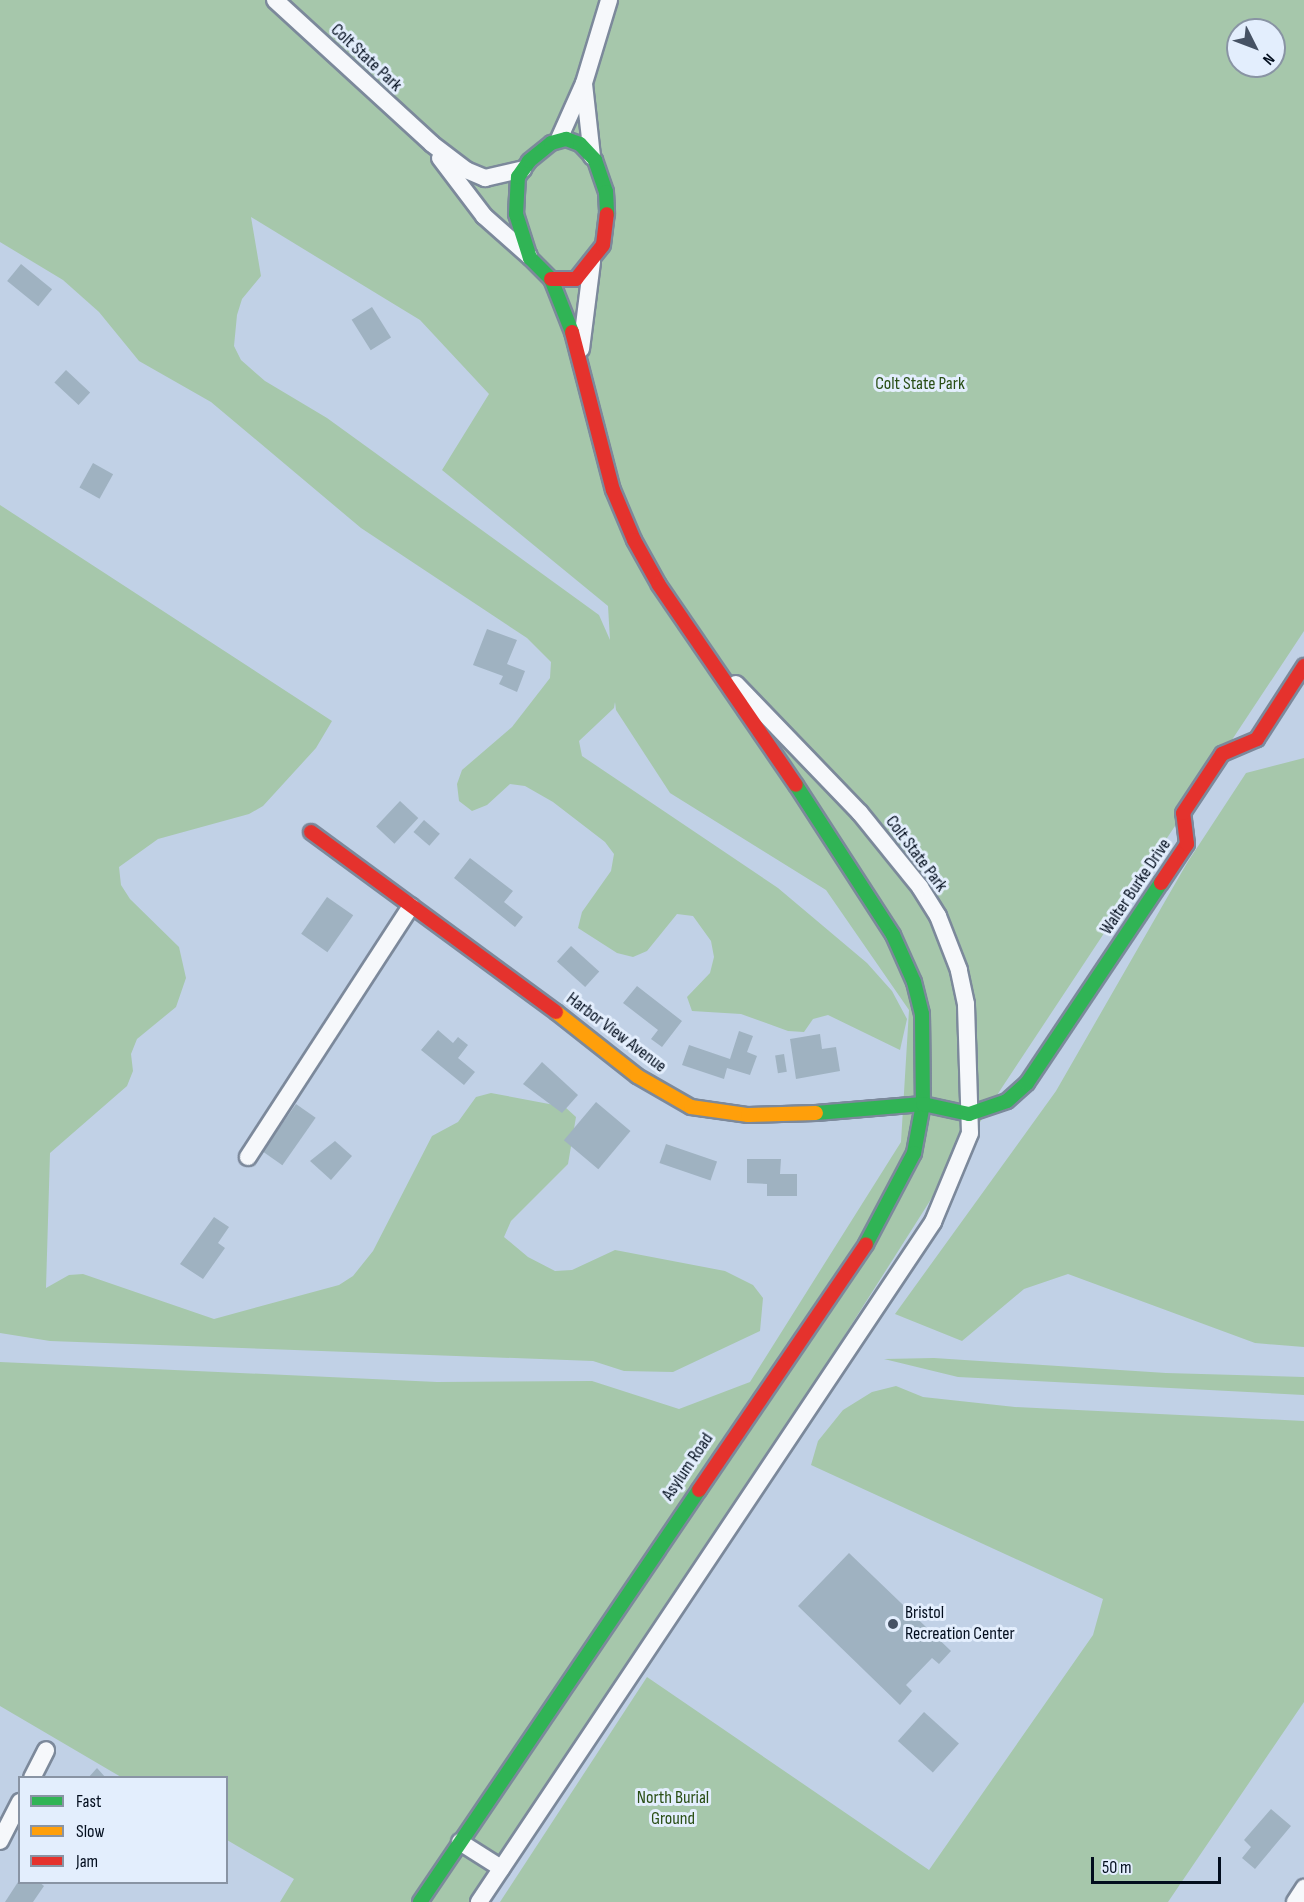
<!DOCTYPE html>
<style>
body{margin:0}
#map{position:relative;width:1304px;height:1902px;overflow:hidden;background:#c1d1e6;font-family:"Sofia Sans Condensed",sans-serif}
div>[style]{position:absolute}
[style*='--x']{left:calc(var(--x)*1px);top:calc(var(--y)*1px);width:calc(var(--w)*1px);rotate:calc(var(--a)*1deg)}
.green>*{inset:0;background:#a6c7ab}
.building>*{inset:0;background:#9fb2c1;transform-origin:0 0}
.roads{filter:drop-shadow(2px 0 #7c899b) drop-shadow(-2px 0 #7c899b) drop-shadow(0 2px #7c899b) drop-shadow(0 -2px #7c899b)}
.street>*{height:16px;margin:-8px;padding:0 8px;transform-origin:8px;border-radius:8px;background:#f6f8fb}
.fast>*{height:14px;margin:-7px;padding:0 7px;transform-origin:7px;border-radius:7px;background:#30b455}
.slow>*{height:14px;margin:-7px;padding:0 7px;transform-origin:7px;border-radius:7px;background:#ff9f0a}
.jam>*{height:14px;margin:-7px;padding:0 7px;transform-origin:7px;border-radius:7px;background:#e5322d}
.dots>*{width:16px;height:16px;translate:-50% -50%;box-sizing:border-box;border:3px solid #e3eefd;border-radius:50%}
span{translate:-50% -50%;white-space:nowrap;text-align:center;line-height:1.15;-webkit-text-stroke:6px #e3eefd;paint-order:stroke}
.street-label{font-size:18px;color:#030e1e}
.park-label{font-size:18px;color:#294e15}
.poi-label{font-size:18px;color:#030e1e}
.left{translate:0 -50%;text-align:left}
.legend{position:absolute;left:18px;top:1776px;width:210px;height:108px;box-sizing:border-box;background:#e3eefd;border:2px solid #8994a4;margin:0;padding:8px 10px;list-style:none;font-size:18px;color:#030e1e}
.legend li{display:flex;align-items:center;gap:12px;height:30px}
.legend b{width:30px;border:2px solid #8994a4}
.north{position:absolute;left:1226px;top:18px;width:60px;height:60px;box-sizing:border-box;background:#e3eefd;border:2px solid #8994a4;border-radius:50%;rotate:132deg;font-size:16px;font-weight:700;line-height:24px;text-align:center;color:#030e1e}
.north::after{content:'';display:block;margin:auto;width:21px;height:27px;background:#465264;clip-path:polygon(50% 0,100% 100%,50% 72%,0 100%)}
.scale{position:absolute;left:1091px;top:1857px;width:130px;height:27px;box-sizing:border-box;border:3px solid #030e1e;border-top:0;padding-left:8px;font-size:18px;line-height:21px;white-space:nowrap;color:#030e1e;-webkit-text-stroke:4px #e3eefd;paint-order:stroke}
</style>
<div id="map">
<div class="green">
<div style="clip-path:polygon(evenodd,0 0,1304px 0,1304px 631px,1001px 1089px,485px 1902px,280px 1902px,294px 1879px,227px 1840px,226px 1778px,121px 1777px,0 1706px,0 1362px,437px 1382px,592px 1381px,679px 1409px,750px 1382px,901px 1142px,909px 1010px,826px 890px,670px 793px,616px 710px,615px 702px,614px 708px,579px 741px,582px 756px,778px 888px,867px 963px,892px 991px,907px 1019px,900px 1050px,828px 1015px,813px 1019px,804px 1032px,788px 1031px,741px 1014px,692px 1011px,687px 997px,710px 973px,714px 957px,711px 941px,693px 916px,677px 914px,647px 951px,633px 957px,617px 953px,578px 928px,582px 912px,611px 871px,614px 854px,605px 842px,553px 802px,525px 786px,510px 784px,487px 805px,472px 811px,459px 801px,457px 784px,462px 770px,512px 727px,550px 678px,551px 662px,527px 638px,361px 528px,211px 402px,139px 361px,99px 312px,63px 280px,0 242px,0 0,1238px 30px,1274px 30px,1274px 66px,1238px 66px,1238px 30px,0 0,251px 217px,420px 320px,489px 394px,442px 470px,608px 606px,610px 640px,599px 615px,327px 418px,265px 381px,241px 360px,234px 346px,237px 315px,242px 299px,261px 276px,251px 217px)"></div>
<div style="clip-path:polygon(0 505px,332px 721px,316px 748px,263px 806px,249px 814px,158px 839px,119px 867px,121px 885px,130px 899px,179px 947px,186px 978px,176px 1007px,137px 1039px,131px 1054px,133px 1071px,127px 1086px,50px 1153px,46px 1288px,69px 1275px,83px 1274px,214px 1319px,339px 1285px,353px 1276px,373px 1251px,432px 1136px,458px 1122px,476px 1097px,491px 1093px,565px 1107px,576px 1117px,568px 1164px,511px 1221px,504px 1237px,528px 1257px,555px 1271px,572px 1270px,615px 1250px,725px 1271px,753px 1285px,763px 1298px,760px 1331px,673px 1372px,624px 1371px,593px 1361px,50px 1341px,0 1333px)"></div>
<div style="clip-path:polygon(1304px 758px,1304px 1347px,1255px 1343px,1068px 1274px,1024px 1289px,962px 1341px,895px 1314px,1056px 1091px,1187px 863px,1246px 773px)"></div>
<div style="clip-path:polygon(934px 1358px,1166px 1373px,1304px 1377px,1304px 1395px,958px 1377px,884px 1359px)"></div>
<div style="clip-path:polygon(896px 1386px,923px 1397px,1015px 1407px,1304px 1421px,1304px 1702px,1168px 1902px,500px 1902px,647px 1677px,929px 1870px,1093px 1635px,1103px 1599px,811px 1465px,818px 1441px,843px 1410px,872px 1392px)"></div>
</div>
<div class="building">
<div style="left:21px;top:264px;width:40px;height:22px;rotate:39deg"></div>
<div style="left:372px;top:307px;width:36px;height:24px;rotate:58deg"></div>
<div style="left:66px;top:370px;width:33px;height:17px;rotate:43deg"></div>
<div style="left:93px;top:463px;width:23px;height:28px;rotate:29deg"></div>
<div style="clip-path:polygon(487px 629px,517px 640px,507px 664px,525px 671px,517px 692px,499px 684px,503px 676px,473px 665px)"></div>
<div style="left:400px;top:801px;width:25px;height:35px;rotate:43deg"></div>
<div style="left:424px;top:820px;width:21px;height:16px;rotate:41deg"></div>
<div style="clip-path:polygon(470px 858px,513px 891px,504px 902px,523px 917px,515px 927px,454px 878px)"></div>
<div style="left:327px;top:897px;width:32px;height:45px;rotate:35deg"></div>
<div style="left:571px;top:946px;width:38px;height:21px;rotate:42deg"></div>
<div style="clip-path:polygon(637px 986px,682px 1021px,662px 1047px,651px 1039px,658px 1030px,623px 1003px)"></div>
<div style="clip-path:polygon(438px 1030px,453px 1043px,458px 1037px,468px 1045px,458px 1058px,475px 1072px,464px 1085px,421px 1050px)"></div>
<div style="clip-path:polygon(739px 1031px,753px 1036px,747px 1052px,757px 1056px,750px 1075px,727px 1068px,724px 1079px,682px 1065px,689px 1045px,730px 1059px)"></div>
<div style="clip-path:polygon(820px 1034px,822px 1049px,836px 1047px,840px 1071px,796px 1079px,790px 1039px)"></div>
<div style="left:784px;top:1054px;width:18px;height:9px;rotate:81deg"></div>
<div style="clip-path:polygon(542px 1062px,578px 1095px,562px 1113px,523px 1084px)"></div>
<div style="left:596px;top:1102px;width:45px;height:50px;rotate:40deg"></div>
<div style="left:296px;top:1104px;width:24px;height:58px;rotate:35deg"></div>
<div style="clip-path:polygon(335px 1141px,352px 1156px,331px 1180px,310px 1161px)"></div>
<div style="left:666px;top:1144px;width:54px;height:20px;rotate:19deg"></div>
<div style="clip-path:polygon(747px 1159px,781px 1159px,780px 1174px,797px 1174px,797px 1196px,767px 1196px,767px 1184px,747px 1183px)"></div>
<div style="clip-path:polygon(214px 1217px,229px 1227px,218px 1243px,225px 1248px,203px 1279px,180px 1264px)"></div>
<div style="clip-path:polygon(849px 1553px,951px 1651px,939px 1664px,932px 1658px,906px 1685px,912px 1691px,900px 1705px,798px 1606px)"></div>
<div style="left:924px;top:1712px;width:47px;height:39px;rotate:42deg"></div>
<div style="clip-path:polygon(97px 1768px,106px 1778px,88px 1778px)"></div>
<div style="clip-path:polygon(1271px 1809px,1291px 1826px,1255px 1869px,1242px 1858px,1251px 1847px,1244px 1840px)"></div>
<div style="clip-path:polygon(18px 1882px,39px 1882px,44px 1886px,33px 1902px,5px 1902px)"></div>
</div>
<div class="roads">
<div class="street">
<div style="--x:275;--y:0;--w:213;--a:42.5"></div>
<div style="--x:432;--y:144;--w:43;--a:37.4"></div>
<div style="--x:466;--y:170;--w:21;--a:23"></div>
<div style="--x:485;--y:178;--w:39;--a:-13"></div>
<div style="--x:584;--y:84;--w:73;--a:83.7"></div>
<div style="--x:559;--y:139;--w:61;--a:-65.9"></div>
<div style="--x:584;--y:83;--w:87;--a:-73.2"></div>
<div style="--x:440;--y:158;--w:73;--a:52.8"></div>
<div style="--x:484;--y:216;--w:60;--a:41.6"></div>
<div style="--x:581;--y:349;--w:88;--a:-82.8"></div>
<div style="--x:248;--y:1157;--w:299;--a:-57"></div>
<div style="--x:32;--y:1778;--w:31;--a:-63"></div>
<div style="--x:0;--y:1841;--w:44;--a:-62.9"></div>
<div style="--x:460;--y:1842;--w:49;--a:32.4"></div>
<div style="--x:479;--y:1902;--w:818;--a:-56.27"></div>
<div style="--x:933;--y:1222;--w:96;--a:-67.4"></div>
<div style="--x:970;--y:1133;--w:129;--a:-91.8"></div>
<div style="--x:966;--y:1004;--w:35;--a:-102"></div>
<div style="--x:959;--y:970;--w:58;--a:-111.3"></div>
<div style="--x:938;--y:916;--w:34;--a:-122"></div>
<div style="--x:920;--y:887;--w:95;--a:-129"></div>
<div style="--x:860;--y:813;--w:179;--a:-133.9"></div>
<div style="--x:1295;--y:1902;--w:17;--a:-57"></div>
</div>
<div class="fast">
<div style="--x:572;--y:332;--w:57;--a:-111.6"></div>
<div style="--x:551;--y:279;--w:30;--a:-135"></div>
<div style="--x:530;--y:258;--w:46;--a:-107.7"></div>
<div style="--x:516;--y:214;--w:37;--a:-87"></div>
<div style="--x:518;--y:177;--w:19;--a:-55"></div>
<div style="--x:529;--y:161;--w:28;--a:-39"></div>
<div style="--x:551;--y:143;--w:16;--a:-15"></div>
<div style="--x:566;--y:139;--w:15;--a:20"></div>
<div style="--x:580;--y:144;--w:22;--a:47"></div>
<div style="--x:595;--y:160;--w:34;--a:71"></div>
<div style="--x:606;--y:192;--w:22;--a:87"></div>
<div style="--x:796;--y:785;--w:179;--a:57.1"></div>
<div style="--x:893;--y:935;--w:51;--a:65.9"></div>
<div style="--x:914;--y:982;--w:33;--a:76"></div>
<div style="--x:922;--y:1014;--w:90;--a:89.4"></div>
<div style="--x:923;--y:1104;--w:50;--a:100.4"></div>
<div style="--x:914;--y:1153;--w:103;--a:117.8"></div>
<div style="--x:816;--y:1113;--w:107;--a:-4.8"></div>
<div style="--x:923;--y:1104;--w:47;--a:12.3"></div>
<div style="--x:969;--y:1114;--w:40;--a:-18.9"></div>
<div style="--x:1007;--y:1101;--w:27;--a:-42"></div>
<div style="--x:1027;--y:1083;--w:241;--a:-56.2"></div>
<div style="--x:420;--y:1902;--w:498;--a:-55.9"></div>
</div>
<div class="slow">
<div style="--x:556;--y:1012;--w:103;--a:38.3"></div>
<div style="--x:637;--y:1076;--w:62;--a:29.9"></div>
<div style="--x:691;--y:1107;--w:58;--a:8"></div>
<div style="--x:748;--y:1115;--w:68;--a:-1.7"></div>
</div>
<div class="jam">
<div style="--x:551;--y:279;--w:25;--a:0"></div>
<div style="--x:576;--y:279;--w:43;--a:-51.5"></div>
<div style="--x:603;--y:245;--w:31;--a:-83"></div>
<div style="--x:572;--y:332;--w:163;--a:75.5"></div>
<div style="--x:613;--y:490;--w:54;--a:67.2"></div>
<div style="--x:634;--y:540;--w:51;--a:60.9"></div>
<div style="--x:659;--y:585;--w:242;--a:55.6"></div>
<div style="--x:311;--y:832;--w:304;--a:36.3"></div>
<div style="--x:1161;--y:883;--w:47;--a:-56.3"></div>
<div style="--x:1187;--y:844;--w:31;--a:-97"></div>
<div style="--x:1183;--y:813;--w:71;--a:-56.5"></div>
<div style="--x:1222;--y:754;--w:38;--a:-23"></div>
<div style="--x:1257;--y:739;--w:87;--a:-57.2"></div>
<div style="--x:699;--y:1490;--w:297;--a:-55.8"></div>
</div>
</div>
<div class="dots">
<div style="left:893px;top:1624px;background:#465264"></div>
</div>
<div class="street-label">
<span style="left:366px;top:58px;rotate:43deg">Colt State Park</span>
<span style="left:916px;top:854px;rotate:53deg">Colt State Park</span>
<span style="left:1136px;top:887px;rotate:-56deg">Walter Burke Drive</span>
<span style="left:616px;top:1033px;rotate:37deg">Harbor View Avenue</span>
<span style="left:688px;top:1467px;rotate:-56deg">Asylum Road</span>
</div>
<div class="park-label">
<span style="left:920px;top:384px">Colt State Park</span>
<span style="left:673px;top:1809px">North Burial<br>Ground</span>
</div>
<div class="poi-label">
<span class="left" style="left:905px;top:1624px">Bristol<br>Recreation Center</span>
</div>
<ul class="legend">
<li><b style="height:8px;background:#30b455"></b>Fast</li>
<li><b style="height:8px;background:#ff9f0a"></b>Slow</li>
<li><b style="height:8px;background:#e5322d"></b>Jam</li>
</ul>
<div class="north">N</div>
<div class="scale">50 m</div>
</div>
